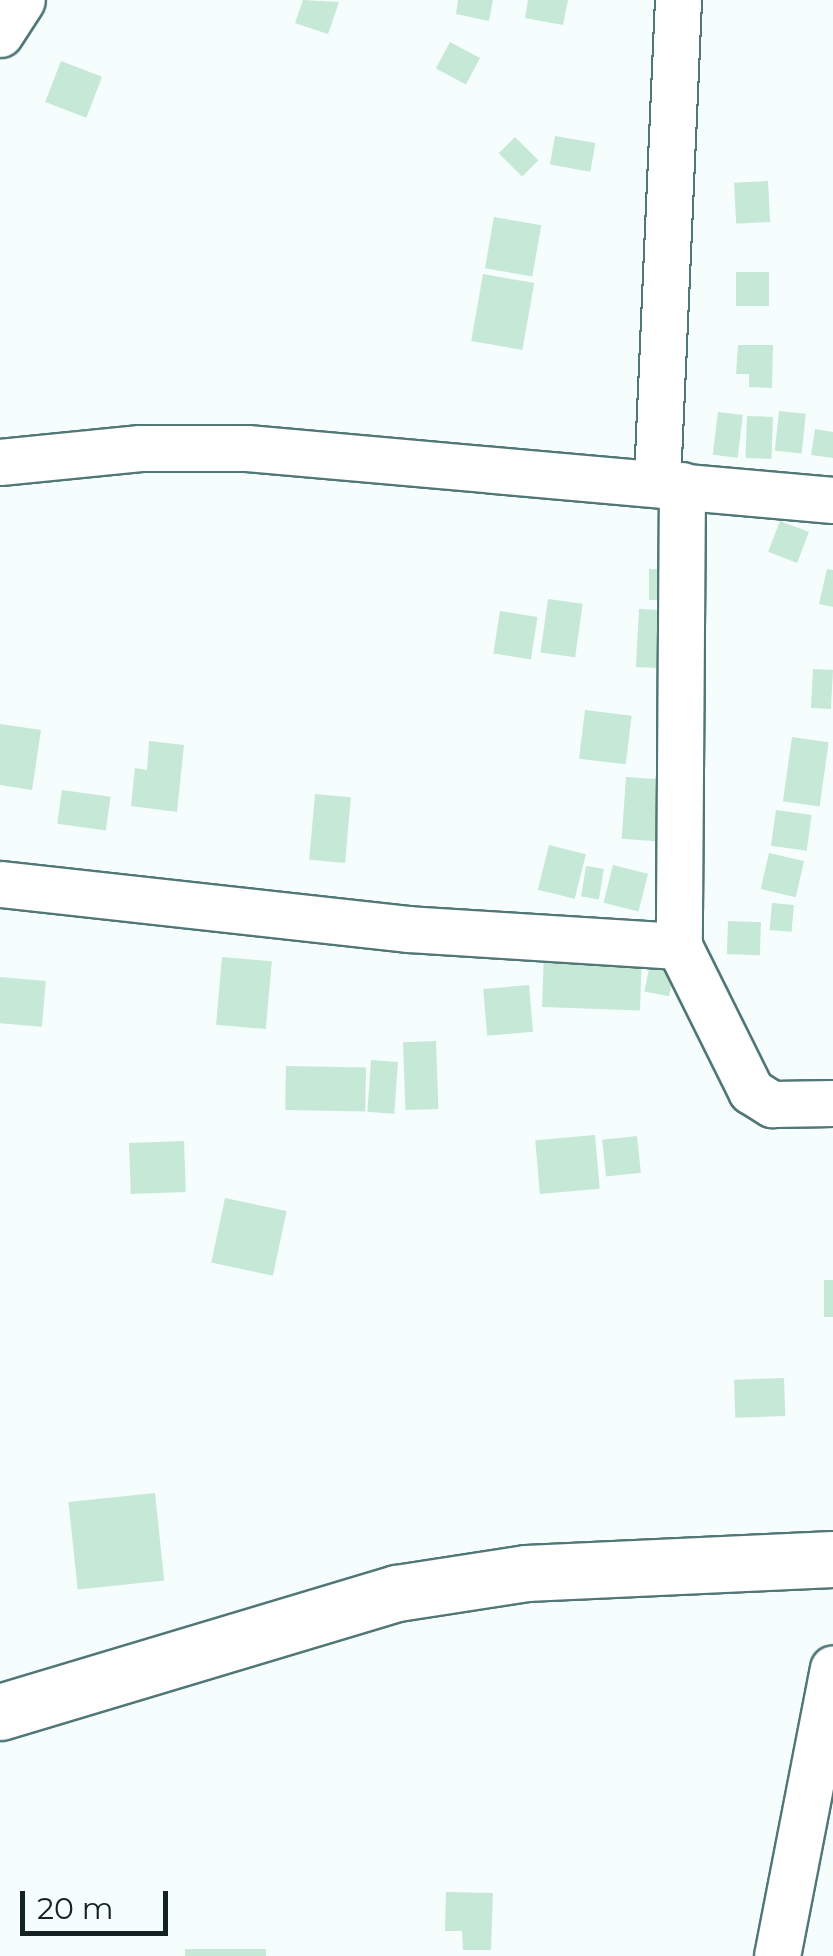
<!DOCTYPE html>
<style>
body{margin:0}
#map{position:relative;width:833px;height:1956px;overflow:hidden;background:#f5fdfd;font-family:Montserrat,sans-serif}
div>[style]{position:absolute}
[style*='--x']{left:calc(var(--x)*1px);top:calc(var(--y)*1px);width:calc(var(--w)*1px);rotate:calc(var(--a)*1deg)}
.building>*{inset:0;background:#c6e8d7;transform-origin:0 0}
.roads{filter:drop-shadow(2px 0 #517776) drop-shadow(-2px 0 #517776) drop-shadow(0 2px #517776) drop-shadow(0 -2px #517776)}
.minor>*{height:45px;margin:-22.5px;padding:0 22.5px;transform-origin:22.5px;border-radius:22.5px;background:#fff}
.tertiary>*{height:55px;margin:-27.5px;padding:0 27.5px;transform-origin:27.5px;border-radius:27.5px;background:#fff}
span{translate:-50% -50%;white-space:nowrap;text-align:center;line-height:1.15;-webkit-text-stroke:8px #f5fdfd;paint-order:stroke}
.scale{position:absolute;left:20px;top:1891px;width:148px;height:45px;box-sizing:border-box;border:5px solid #132323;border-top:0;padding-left:12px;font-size:30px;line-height:35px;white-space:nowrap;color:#132323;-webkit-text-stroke:8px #f5fdfd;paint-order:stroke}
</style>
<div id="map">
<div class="building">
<div style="clip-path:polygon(303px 0,339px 2px,328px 34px,295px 23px)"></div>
<div style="clip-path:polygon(458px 0,493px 0,489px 21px,456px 14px)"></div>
<div style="clip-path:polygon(528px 0,568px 0,563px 25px,525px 18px)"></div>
<div style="left:450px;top:42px;width:34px;height:30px;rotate:28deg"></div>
<div style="left:61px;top:61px;width:44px;height:44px;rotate:21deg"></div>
<div style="left:555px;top:136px;width:41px;height:29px;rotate:10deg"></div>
<div style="left:515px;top:137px;width:33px;height:23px;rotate:45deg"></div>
<div style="left:768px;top:181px;width:41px;height:34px;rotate:87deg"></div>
<div style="left:494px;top:217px;width:48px;height:52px;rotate:10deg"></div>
<div style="left:736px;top:272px;width:33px;height:34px"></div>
<div style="left:483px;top:274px;width:52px;height:68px;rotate:10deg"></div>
<div style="clip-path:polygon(738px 345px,773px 345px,772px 388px,749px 387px,749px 374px,736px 374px)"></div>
<div style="left:779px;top:411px;width:27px;height:40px;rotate:6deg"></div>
<div style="left:718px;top:412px;width:25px;height:43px;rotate:7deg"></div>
<div style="left:747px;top:416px;width:26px;height:42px;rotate:2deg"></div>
<div style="clip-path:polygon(815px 429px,833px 432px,833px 458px,811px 455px)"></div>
<div style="left:780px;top:521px;width:31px;height:33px;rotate:21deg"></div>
<div style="left:649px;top:569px;width:27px;height:31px"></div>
<div style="clip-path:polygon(827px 569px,833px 570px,833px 607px,819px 604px)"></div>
<div style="left:548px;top:599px;width:35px;height:54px;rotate:8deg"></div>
<div style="left:639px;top:609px;width:40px;height:58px;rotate:3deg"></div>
<div style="left:500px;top:611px;width:38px;height:43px;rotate:9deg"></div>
<div style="left:813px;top:669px;width:20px;height:39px;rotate:3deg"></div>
<div style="left:585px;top:710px;width:47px;height:49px;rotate:7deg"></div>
<div style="clip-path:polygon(0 724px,41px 730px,32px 790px,0 785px)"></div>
<div style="left:792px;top:737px;width:37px;height:65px;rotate:8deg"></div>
<div style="clip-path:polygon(149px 741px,184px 745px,177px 812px,131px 806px,135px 768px,147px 770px)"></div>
<div style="left:626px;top:777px;width:41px;height:62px;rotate:4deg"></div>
<div style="left:62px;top:790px;width:49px;height:34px;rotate:8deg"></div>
<div style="left:315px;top:794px;width:36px;height:66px;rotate:5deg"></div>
<div style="left:776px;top:810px;width:36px;height:36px;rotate:8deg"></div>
<div style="left:549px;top:845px;width:38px;height:46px;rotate:14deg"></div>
<div style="left:769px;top:853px;width:36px;height:37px;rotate:13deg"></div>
<div style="left:613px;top:865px;width:36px;height:39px;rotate:14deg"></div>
<div style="left:586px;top:866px;width:18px;height:31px;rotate:9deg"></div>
<div style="left:772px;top:903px;width:22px;height:27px;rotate:5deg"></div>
<div style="left:728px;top:921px;width:33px;height:33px;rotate:2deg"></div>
<div style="left:544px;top:951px;width:98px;height:56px;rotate:2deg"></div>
<div style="left:222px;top:957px;width:50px;height:68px;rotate:5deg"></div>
<div style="left:650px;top:963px;width:25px;height:29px;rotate:11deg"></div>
<div style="left:0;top:977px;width:46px;height:46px;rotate:5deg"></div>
<div style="left:529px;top:985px;width:47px;height:46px;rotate:85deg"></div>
<div style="left:436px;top:1041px;width:68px;height:33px;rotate:88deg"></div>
<div style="left:371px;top:1060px;width:27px;height:52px;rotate:4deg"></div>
<div style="left:286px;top:1066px;width:80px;height:44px;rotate:1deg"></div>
<div style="left:595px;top:1135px;width:54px;height:60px;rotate:85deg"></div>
<div style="left:637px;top:1136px;width:37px;height:35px;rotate:84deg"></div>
<div style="left:184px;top:1141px;width:51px;height:55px;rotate:88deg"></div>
<div style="left:225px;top:1198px;width:63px;height:66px;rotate:12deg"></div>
<div style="left:824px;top:1280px;width:9px;height:37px"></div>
<div style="left:784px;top:1378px;width:38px;height:50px;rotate:88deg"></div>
<div style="left:155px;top:1493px;width:88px;height:87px;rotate:84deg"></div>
<div style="clip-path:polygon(446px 1892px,493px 1893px,491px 1950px,463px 1950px,462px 1931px,445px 1931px)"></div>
<div style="left:185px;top:1949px;width:81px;height:7px"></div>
</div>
<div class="roads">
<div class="minor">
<div style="--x:0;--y:34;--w:40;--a:-57.1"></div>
<div style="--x:0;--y:462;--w:141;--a:-5.7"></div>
<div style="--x:140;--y:448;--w:107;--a:0"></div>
<div style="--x:247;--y:448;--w:588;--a:5.07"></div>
<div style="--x:657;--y:481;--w:481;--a:-87.5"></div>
<div style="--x:682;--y:485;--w:461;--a:90.4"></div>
<div style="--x:679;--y:946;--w:162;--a:63.6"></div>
<div style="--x:751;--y:1091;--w:25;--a:32"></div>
<div style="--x:772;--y:1104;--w:61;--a:-0.9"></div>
<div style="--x:0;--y:884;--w:410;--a:6.3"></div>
<div style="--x:408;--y:929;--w:272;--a:3.6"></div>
<div style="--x:777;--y:1956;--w:293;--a:-79"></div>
</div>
<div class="tertiary">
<div style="--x:0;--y:1712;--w:414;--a:-16.7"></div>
<div style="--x:397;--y:1593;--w:131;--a:-8.8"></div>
<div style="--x:526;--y:1573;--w:307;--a:-2.6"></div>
</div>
</div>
<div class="scale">20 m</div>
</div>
